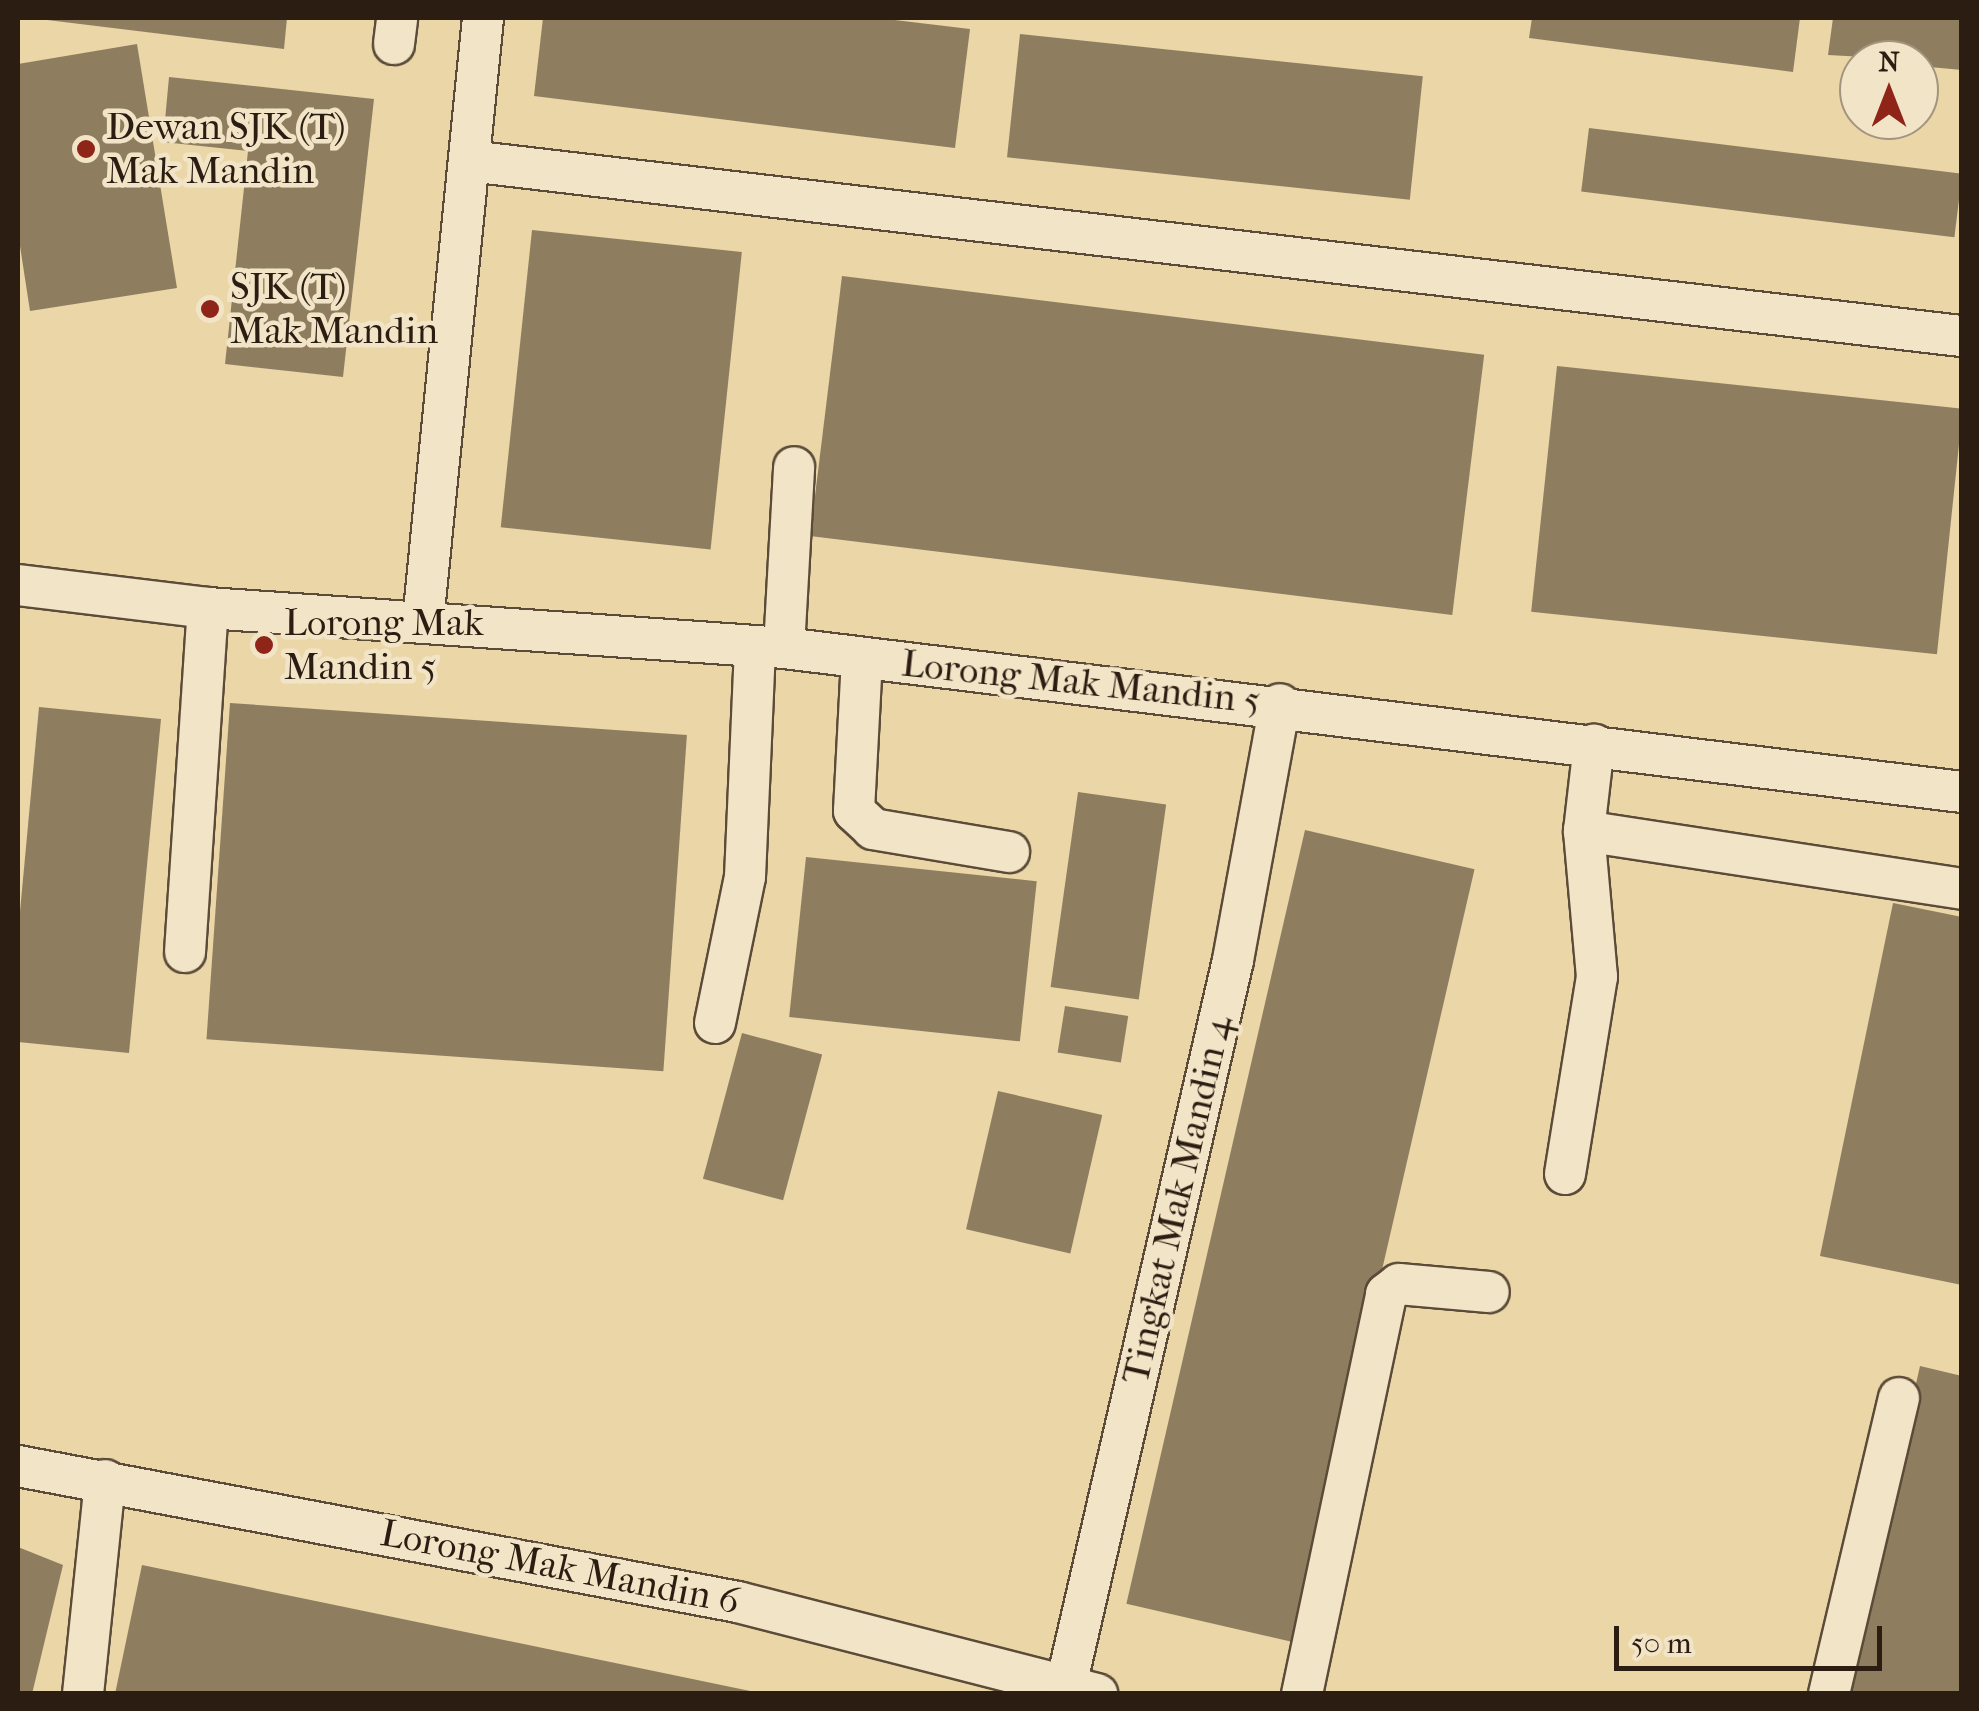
<!DOCTYPE html>
<style>
body{margin:0}
#map{position:relative;width:1979px;height:1711px;overflow:hidden;background:#ebd6a8;font-family:"IM FELL French Canon",serif}
div>[style]{position:absolute}
[style*='--x']{left:calc(var(--x)*1px);top:calc(var(--y)*1px);width:calc(var(--w)*1px);rotate:calc(var(--a)*1deg)}
.building>*{inset:0;background:#8f7d60;transform-origin:0 0}
.roads{filter:drop-shadow(2px 0 #5b4b38) drop-shadow(-2px 0 #5b4b38) drop-shadow(0 2px #5b4b38) drop-shadow(0 -2px #5b4b38)}
.minor>*{height:40px;margin:-20px;padding:0 20px;transform-origin:20px;border-radius:20px;background:#f2e4c6}
.dots>*{width:28px;height:28px;translate:-50% -50%;box-sizing:border-box;border:5px solid #f2e4c6;border-radius:50%}
span{translate:-50% -50%;white-space:nowrap;text-align:center;line-height:1.15;-webkit-text-stroke:9px #f2e4c6;paint-order:stroke}
.poi-label{font-size:38px;color:#2b1d12}
.left{translate:0 -50%;text-align:left}
.street-label{font-size:38px;color:#2b1d12}
.frame{position:absolute;inset:0;border:20px solid #2b1d12;pointer-events:none}
.north{position:absolute;left:1839px;top:40px;width:100px;height:100px;box-sizing:border-box;background:#f2e4c6;border:2px solid #a2947e;border-radius:50%;rotate:0deg;font-size:28px;font-weight:700;line-height:40px;text-align:center;color:#2b1d12}
.north::after{content:'';display:block;margin:auto;width:35px;height:45px;background:#8f2418;clip-path:polygon(50% 0,100% 100%,50% 72%,0 100%)}
.scale{position:absolute;left:1614px;top:1626px;width:268px;height:45px;box-sizing:border-box;border:5px solid #2b1d12;border-top:0;padding-left:12px;font-size:30px;line-height:35px;white-space:nowrap;color:#2b1d12;-webkit-text-stroke:8px #f2e4c6;paint-order:stroke}
</style>
<div id="map">
<div class="building">
<div style="clip-path:polygon(31px 18px,287px 18px,284px 49px)"></div>
<div style="clip-path:polygon(543px 18px,878px 18px,970px 29px,955px 148px,534px 96px)"></div>
<div style="clip-path:polygon(1532px 18px,1800px 18px,1793px 72px,1529px 38px)"></div>
<div style="clip-path:polygon(1833px 18px,1962px 18px,1962px 70px,1919px 66px,1919px 60px,1828px 55px)"></div>
<div style="left:1020px;top:34px;width:405px;height:124px;rotate:6deg"></div>
<div style="clip-path:polygon(137px 44px,177px 288px,30px 311px,18px 233px,18px 64px)"></div>
<div style="clip-path:polygon(169px 77px,374px 99px,343px 377px,225px 364px,248px 151px,163px 142px)"></div>
<div style="left:1589px;top:128px;width:376px;height:64px;rotate:7deg"></div>
<div style="left:532px;top:230px;width:211px;height:299px;rotate:6deg"></div>
<div style="left:842px;top:276px;width:647px;height:262px;rotate:7deg"></div>
<div style="left:1557px;top:366px;width:408px;height:247px;rotate:6deg"></div>
<div style="left:230px;top:703px;width:458px;height:337px;rotate:4deg"></div>
<div style="clip-path:polygon(39px 707px,161px 719px,129px 1053px,18px 1042px,18px 933px)"></div>
<div style="left:1078px;top:792px;width:89px;height:197px;rotate:8deg"></div>
<div style="left:1305px;top:830px;width:174px;height:794px;rotate:13deg"></div>
<div style="left:806px;top:857px;width:232px;height:161px;rotate:6deg"></div>
<div style="clip-path:polygon(1893px 903px,1962px 917px,1962px 1285px,1820px 1256px)"></div>
<div style="left:1065px;top:1006px;width:64px;height:47px;rotate:9deg"></div>
<div style="left:742px;top:1033px;width:83px;height:151px;rotate:15deg"></div>
<div style="left:998px;top:1091px;width:107px;height:142px;rotate:13deg"></div>
<div style="clip-path:polygon(1920px 1366px,1962px 1376px,1962px 1694px,1846px 1694px)"></div>
<div style="clip-path:polygon(18px 1547px,63px 1565px,32px 1694px,18px 1694px)"></div>
<div style="clip-path:polygon(142px 1565px,755px 1692px,755px 1694px,115px 1694px)"></div>
</div>
<div class="roads">
<div class="minor">
<div style="--x:394;--y:44;--w:26;--a:-83"></div>
<div style="--x:469;--y:161;--w:1503;--a:6.69"></div>
<div style="--x:18;--y:585;--w:191;--a:6.9"></div>
<div style="--x:208;--y:608;--w:577;--a:3.97"></div>
<div style="--x:784;--y:648;--w:1187;--a:6.97"></div>
<div style="--x:423;--y:621;--w:606;--a:-84.32"></div>
<div style="--x:784;--y:648;--w:181;--a:-86.8"></div>
<div style="--x:862;--y:658;--w:153;--a:93"></div>
<div style="--x:854;--y:811;--w:26;--a:43"></div>
<div style="--x:873;--y:829;--w:138;--a:9.6"></div>
<div style="--x:1584;--y:831;--w:382;--a:8.7"></div>
<div style="--x:185;--y:952;--w:345;--a:-86.2"></div>
<div style="--x:715;--y:1023;--w:149;--a:-78.4"></div>
<div style="--x:745;--y:877;--w:230;--a:-87.5"></div>
<div style="--x:1565;--y:1174;--w:200;--a:-80.8"></div>
<div style="--x:1597;--y:977;--w:147;--a:-95.1"></div>
<div style="--x:1584;--y:831;--w:87;--a:-83.4"></div>
<div style="--x:18;--y:1466;--w:733;--a:10.7"></div>
<div style="--x:738;--y:1602;--w:371;--a:14.4"></div>
<div style="--x:83;--y:1694;--w:215;--a:-84.1"></div>
<div style="--x:1064;--y:1694;--w:753;--a:-77.03"></div>
<div style="--x:1233;--y:960;--w:260;--a:-79.6"></div>
<div style="--x:1302;--y:1694;--w:409;--a:-78.1"></div>
<div style="--x:1386;--y:1294;--w:16;--a:-38"></div>
<div style="--x:1399;--y:1284;--w:90;--a:5.1"></div>
<div style="--x:1829;--y:1694;--w:304;--a:-76.7"></div>
</div>
</div>
<div class="dots">
<div style="left:86px;top:149px;background:#8f2418"></div>
<div style="left:210px;top:309px;background:#8f2418"></div>
<div style="left:264px;top:645px;background:#8f2418"></div>
</div>
<div class="poi-label">
<span class="left" style="left:106px;top:149px">Dewan SJK (T)<br>Mak Mandin</span>
<span class="left" style="left:230px;top:309px">SJK (T)<br>Mak Mandin</span>
<span class="left" style="left:284px;top:645px">Lorong Mak<br>Mandin 5</span>
</div>
<div class="street-label">
<span style="left:1081px;top:682px;rotate:6deg">Lorong Mak Mandin 5</span>
<span style="left:1177px;top:1200px;rotate:-77deg">Tingkat Mak Mandin 4</span>
<span style="left:560px;top:1567px;rotate:11deg">Lorong Mak Mandin 6</span>
</div>
<div class="frame"></div>
<div class="north">N</div>
<div class="scale">50 m</div>
</div>
